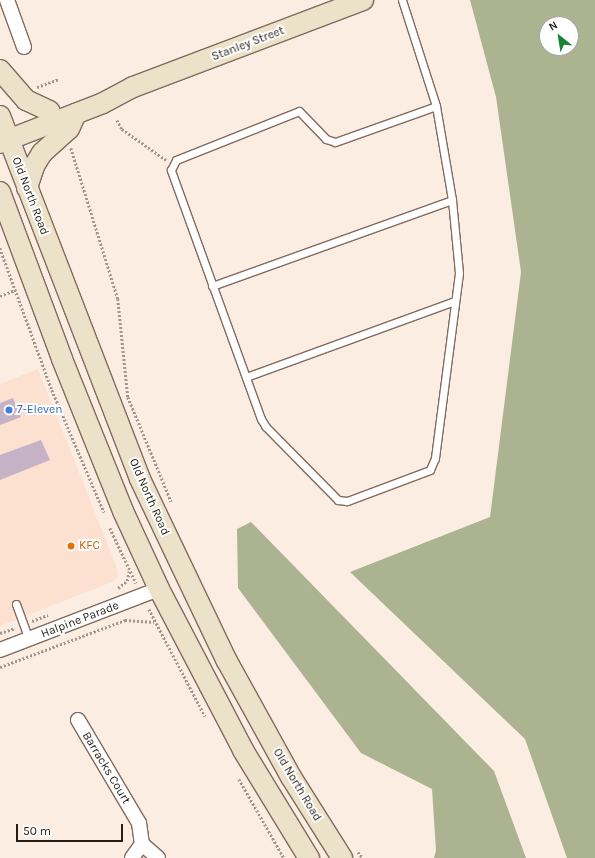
<!DOCTYPE html>
<style>
body{margin:0}
#map{position:relative;width:595px;height:858px;overflow:hidden;background:#fcede3;font-family:Karla,sans-serif}
div>[style]{position:absolute}
[style*='--x']{left:calc(var(--x)*1px);top:calc(var(--y)*1px);width:calc(var(--w)*1px);rotate:calc(var(--a)*1deg)}
.built>*{inset:0;background:#fce1d1}
.forest>*{inset:0;background:#acb391}
.building>*{inset:0;background:#c5b2c6}
.path>*{height:2.5px;margin-top:-1.25px;transform-origin:0;background:repeating-linear-gradient(90deg,#a2968d 0 2px,transparent 0 4px)}
.roads{filter:drop-shadow(1px 0 #816b5e) drop-shadow(-1px 0 #816b5e) drop-shadow(0 1px #816b5e) drop-shadow(0 -1px #816b5e)}
.lane>*{height:7px;margin:-3.5px;padding:0 3.5px;transform-origin:3.5px;border-radius:3.5px;background:#fff}
.street>*{height:14px;margin:-7px;padding:0 7px;transform-origin:7px;border-radius:7px;background:#fff}
.secondary>*{height:20px;margin:-10px;padding:0 10px;transform-origin:10px;border-radius:10px;background:#ece2c9}
.dots>*{width:11px;height:11px;translate:-50% -50%;box-sizing:border-box;border:2px solid #fff;border-radius:50%}
span{translate:-50% -50%;white-space:nowrap;text-align:center;line-height:1.15;-webkit-text-stroke:4px #fff;paint-order:stroke}
.street-label{font-size:12px;color:#251c16}
.shop-label{font-size:12px;color:#366cbe}
.left{translate:0 -50%;text-align:left}
.food-label{font-size:12px;color:#c56008}
.north{position:absolute;left:539px;top:16px;width:40px;height:40px;box-sizing:border-box;background:#fff;border:1px solid #a8a4a2;border-radius:50%;rotate:330deg;font-size:11px;font-weight:700;line-height:16px;text-align:center;color:#251c16}
.north::after{content:'';display:block;margin:auto;width:14px;height:18px;background:#198237;clip-path:polygon(50% 0,100% 100%,50% 72%,0 100%)}
.scale{position:absolute;left:16px;top:824px;width:107px;height:18px;box-sizing:border-box;border:2px solid #251c16;border-top:0;padding-left:5px;font-size:12px;line-height:14px;white-space:nowrap;color:#251c16;-webkit-text-stroke:3px #fff;paint-order:stroke}
</style>
<div id="map">
<div class="built">
<div style="clip-path:polygon(38px 369px,117px 568px,118px 576px,112px 582px,0 626px,0 384px)"></div>
</div>
<div class="forest">
<div style="clip-path:polygon(evenodd,470px 0,595px 0,595px 858px,567px 858px,525px 739px,350px 572px,490px 517px,521px 272px,496px 97px,470px 0,547px 24px,571px 24px,571px 48px,547px 48px,547px 24px)"></div>
<div style="clip-path:polygon(251px 522px,494px 771px,526px 858px,434px 858px,436px 850px,432px 789px,361px 753px,238px 588px,237px 529px)"></div>
</div>
<div class="building">
<div style="clip-path:polygon(13px 398px,21px 417px,0 425px,0 403px)"></div>
<div style="clip-path:polygon(41px 440px,50px 460px,0 480px,0 455px)"></div>
</div>
<div class="path">
<div style="--x:37;--y:87;--w:23;--a:-20"></div>
<div style="--x:117;--y:120;--w:10;--a:61"></div>
<div style="--x:122;--y:129;--w:54;--a:35.2"></div>
<div style="--x:71;--y:148;--w:158;--a:72.7"></div>
<div style="--x:118;--y:299;--w:99;--a:84.2"></div>
<div style="--x:128;--y:397;--w:113;--a:67.5"></div>
<div style="--x:0;--y:248;--w:151;--a:69.9"></div>
<div style="--x:52;--y:390;--w:133;--a:66.9"></div>
<div style="--x:0;--y:296;--w:16;--a:-22"></div>
<div style="--x:110;--y:528;--w:61;--a:64.7"></div>
<div style="--x:118;--y:588;--w:11;--a:-38"></div>
<div style="--x:127;--y:581;--w:10;--a:-79"></div>
<div style="--x:149;--y:609;--w:121;--a:62.4"></div>
<div style="--x:32;--y:621;--w:17;--a:-21"></div>
<div style="--x:0;--y:633;--w:16;--a:-18"></div>
<div style="--x:0;--y:667;--w:134;--a:-20.6"></div>
<div style="--x:125;--y:620;--w:29;--a:4"></div>
<div style="--x:239;--y:779;--w:91;--a:60.3"></div>
<div style="--x:358;--y:852;--w:8;--a:50"></div>
</div>
<div class="roads">
<div class="lane">
<div style="--x:402;--y:0;--w:111;--a:72.2"></div>
<div style="--x:436;--y:106;--w:95;--a:80.3"></div>
<div style="--x:452;--y:200;--w:73;--a:84.5"></div>
<div style="--x:459;--y:273;--w:187;--a:97.4"></div>
<div style="--x:435;--y:458;--w:13;--a:113"></div>
<div style="--x:430;--y:470;--w:89;--a:159.5"></div>
<div style="--x:347;--y:501;--w:9;--a:-174"></div>
<div style="--x:338;--y:500;--w:103;--a:-134.6"></div>
<div style="--x:266;--y:427;--w:9;--a:-122"></div>
<div style="--x:261;--y:419;--w:265;--a:-109.9"></div>
<div style="--x:171;--y:170;--w:11;--a:-63"></div>
<div style="--x:176;--y:160;--w:132;--a:-21.7"></div>
<div style="--x:299;--y:111;--w:39;--a:46"></div>
<div style="--x:326;--y:139;--w:9;--a:18"></div>
<div style="--x:335;--y:142;--w:107;--a:-19.6"></div>
<div style="--x:212;--y:286;--w:255;--a:-19.7"></div>
<div style="--x:246;--y:377;--w:222;--a:-20"></div>
<div style="--x:16;--y:604;--w:37;--a:70"></div>
</div>
<div class="street">
<div style="--x:7;--y:0;--w:50;--a:70.1"></div>
<div style="--x:0;--y:650;--w:170;--a:-21"></div>
<div style="--x:78;--y:720;--w:120;--a:59.4"></div>
<div style="--x:139;--y:823;--w:21;--a:82"></div>
<div style="--x:142;--y:844;--w:17;--a:126"></div>
<div style="--x:142;--y:844;--w:21;--a:41"></div>
</div>
<div class="secondary">
<div style="--x:0;--y:70;--w:40;--a:49"></div>
<div style="--x:26;--y:100;--w:26;--a:25"></div>
<div style="--x:0;--y:116;--w:389;--a:68.9"></div>
<div style="--x:140;--y:479;--w:202;--a:64.5"></div>
<div style="--x:227;--y:661;--w:132;--a:61.1"></div>
<div style="--x:291;--y:777;--w:96;--a:57.8"></div>
<div style="--x:0;--y:143;--w:110;--a:-21.2"></div>
<div style="--x:103;--y:103;--w:34;--a:-28"></div>
<div style="--x:133;--y:87;--w:246;--a:-20.7"></div>
<div style="--x:27;--y:188;--w:23;--a:-72"></div>
<div style="--x:34;--y:166;--w:15;--a:-58"></div>
<div style="--x:42;--y:153;--w:36;--a:-42"></div>
<div style="--x:69;--y:129;--w:17;--a:-66"></div>
<div style="--x:0;--y:192;--w:178;--a:69.6"></div>
<div style="--x:62;--y:359;--w:164;--a:68.1"></div>
<div style="--x:123;--y:511;--w:86;--a:65.2"></div>
<div style="--x:159;--y:589;--w:182;--a:62.4"></div>
<div style="--x:243;--y:750;--w:127;--a:58.6"></div>
</div>
</div>
<div class="dots">
<div style="left:9px;top:410px;background:#3f7fe0"></div>
<div style="left:71px;top:546px;background:#e8710a"></div>
</div>
<div class="street-label">
<span style="left:248px;top:44px;rotate:-21deg">Stanley Street</span>
<span style="left:30px;top:196px;rotate:69deg">Old North Road</span>
<span style="left:149px;top:497px;rotate:66deg">Old North Road</span>
<span style="left:80px;top:620px;rotate:-21deg">Halpine Parade</span>
<span style="left:106px;top:768px;rotate:59deg">Barracks Court</span>
<span style="left:297px;top:785px;rotate:59deg">Old North Road</span>
</div>
<div class="shop-label">
<span class="left" style="left:17px;top:410px">7-Eleven</span>
</div>
<div class="food-label">
<span class="left" style="left:79px;top:546px">KFC</span>
</div>
<div class="north">N</div>
<div class="scale">50 m</div>
</div>
